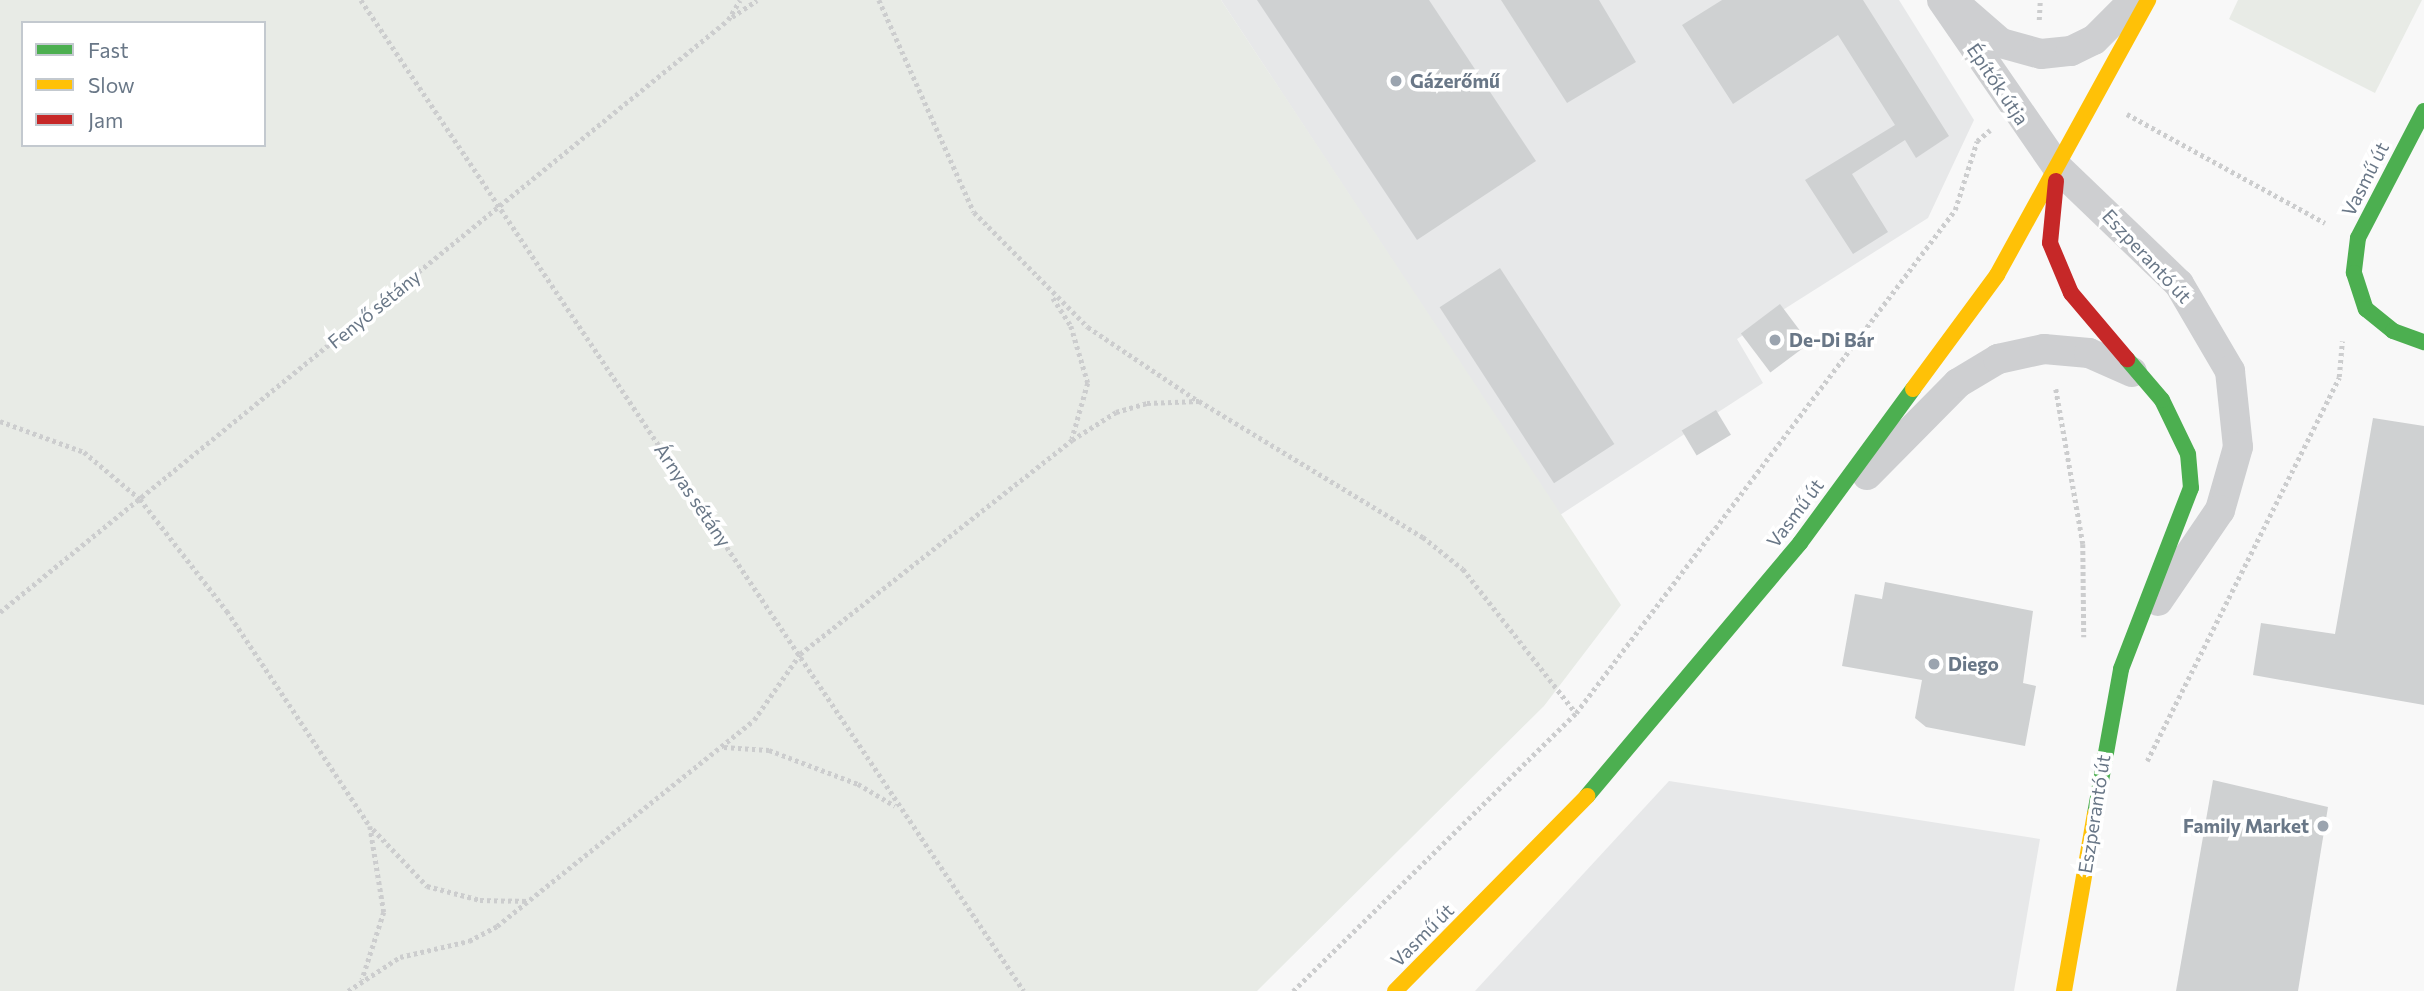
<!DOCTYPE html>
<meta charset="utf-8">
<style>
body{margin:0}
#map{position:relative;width:2424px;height:991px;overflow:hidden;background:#f8f8f8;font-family:Commissioner,sans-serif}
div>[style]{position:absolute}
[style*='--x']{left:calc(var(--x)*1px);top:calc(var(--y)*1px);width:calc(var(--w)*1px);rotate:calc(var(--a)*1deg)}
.built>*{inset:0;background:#e7e8e9}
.green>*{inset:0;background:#e8ebe6}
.building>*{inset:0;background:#cfd1d2;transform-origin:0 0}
.path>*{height:4.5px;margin-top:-2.25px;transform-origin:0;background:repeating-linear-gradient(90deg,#cccdce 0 3.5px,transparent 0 7px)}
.street>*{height:30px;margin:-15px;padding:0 15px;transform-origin:15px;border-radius:15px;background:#cecfd1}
.fast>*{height:16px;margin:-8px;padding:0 8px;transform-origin:8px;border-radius:8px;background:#4caf50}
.slow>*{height:16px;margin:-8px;padding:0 8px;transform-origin:8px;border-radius:8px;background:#ffc107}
.jam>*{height:16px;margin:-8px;padding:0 8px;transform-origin:8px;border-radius:8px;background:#c62828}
.dots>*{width:19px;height:19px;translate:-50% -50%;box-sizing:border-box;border:4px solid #fff;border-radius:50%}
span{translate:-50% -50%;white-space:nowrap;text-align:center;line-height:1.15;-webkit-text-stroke:7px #fff;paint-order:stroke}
.poi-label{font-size:19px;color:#697787;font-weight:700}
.left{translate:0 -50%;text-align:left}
.right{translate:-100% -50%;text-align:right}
.street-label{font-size:19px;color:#697787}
.legend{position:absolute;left:21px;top:21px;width:245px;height:126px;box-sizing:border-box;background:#fff;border:2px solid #c3c9cf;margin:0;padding:9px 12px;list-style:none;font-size:21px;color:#697787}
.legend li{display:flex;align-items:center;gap:14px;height:35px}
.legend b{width:35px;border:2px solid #c3c9cf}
</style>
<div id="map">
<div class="built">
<div style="clip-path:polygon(1221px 0,1899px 0,1974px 120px,1928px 218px,1737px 339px,1763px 383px,1560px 515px)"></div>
<div style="clip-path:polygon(1669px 781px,2040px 839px,2014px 991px,1475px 991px)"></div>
</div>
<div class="green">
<div style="clip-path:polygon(evenodd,0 0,1221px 0,1621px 605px,1544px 706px,1257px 991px,0 991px,0 0,23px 23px,264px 23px,264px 145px,23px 145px,23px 23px)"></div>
<div style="clip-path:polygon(2238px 0,2422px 0,2375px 93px,2229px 19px)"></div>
</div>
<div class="building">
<div style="clip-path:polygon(1257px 0,1429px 0,1536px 161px,1417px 240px)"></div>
<div style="clip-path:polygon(1501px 0,1599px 0,1636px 62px,1567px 103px)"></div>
<div style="clip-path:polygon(1722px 0,1863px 0,1949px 136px,1916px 158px,1905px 140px,1852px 174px,1888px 232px,1853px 254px,1805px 180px,1895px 125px,1838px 35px,1733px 104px,1682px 25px)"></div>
<div style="left:1500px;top:268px;width:210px;height:72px;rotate:57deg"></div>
<div style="left:1780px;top:304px;width:49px;height:49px;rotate:53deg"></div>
<div style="left:1716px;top:410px;width:29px;height:40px;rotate:59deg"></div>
<div style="clip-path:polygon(2373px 418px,2424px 426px,2424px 705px,2253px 675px,2261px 623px,2335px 634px)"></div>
<div style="clip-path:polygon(1885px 582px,2033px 611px,2023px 683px,2036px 686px,2025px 746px,1926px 727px,1915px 718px,1922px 680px,1842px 666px,1855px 594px,1882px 599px)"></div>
<div style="clip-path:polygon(2213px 780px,2328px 807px,2298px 991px,2176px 991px)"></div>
</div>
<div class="path">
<div style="--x:361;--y:0;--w:1192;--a:56.22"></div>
<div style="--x:879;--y:0;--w:232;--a:65.9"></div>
<div style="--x:974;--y:212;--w:162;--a:45.3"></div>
<div style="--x:1088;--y:327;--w:133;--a:33.9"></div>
<div style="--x:732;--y:17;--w:30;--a:-34"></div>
<div style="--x:2039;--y:20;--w:20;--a:-87"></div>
<div style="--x:2127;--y:114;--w:226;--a:28.8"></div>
<div style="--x:1053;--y:298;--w:33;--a:57"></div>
<div style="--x:1071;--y:326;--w:59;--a:73.4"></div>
<div style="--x:1088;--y:383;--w:58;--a:105.9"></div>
<div style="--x:2056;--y:389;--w:157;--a:80.1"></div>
<div style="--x:2083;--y:544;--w:93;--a:89.4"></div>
<div style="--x:0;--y:421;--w:90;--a:20.3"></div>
<div style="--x:84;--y:452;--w:73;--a:40"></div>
<div style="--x:140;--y:499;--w:142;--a:52.2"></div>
<div style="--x:227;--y:611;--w:258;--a:56.4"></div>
<div style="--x:370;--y:826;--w:87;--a:80.8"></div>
<div style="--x:384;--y:912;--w:71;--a:107.9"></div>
<div style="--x:0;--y:612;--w:938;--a:-39.12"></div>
<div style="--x:728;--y:20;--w:23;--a:-59"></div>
<div style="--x:724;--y:747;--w:45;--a:3.8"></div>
<div style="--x:769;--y:750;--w:95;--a:20.9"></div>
<div style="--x:858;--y:784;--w:43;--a:30.7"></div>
<div style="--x:2147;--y:761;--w:429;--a:-63.4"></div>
<div style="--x:2339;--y:377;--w:36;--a:-85"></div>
<div style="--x:373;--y:829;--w:79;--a:46.5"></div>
<div style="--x:427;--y:886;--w:55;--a:14.8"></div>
<div style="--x:480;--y:900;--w:49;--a:1.2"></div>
<div style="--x:348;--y:991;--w:62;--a:-33.2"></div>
<div style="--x:400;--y:957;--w:71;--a:-13.1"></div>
<div style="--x:469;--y:941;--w:32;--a:-28"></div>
<div style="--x:497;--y:926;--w:329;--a:-38.7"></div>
<div style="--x:754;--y:720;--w:80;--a:-55.1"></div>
<div style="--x:800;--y:654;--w:346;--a:-38.2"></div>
<div style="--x:1072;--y:440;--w:52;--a:-32.5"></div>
<div style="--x:1116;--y:412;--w:32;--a:-16"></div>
<div style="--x:1147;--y:403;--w:52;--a:-2.2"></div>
<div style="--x:1199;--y:401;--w:262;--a:31.3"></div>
<div style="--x:1423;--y:537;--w:51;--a:38.7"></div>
<div style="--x:1463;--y:569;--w:183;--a:51.9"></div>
<div style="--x:1293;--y:991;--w:397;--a:-44.5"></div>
<div style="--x:1576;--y:713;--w:630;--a:-53"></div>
<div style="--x:1955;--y:210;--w:72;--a:-72.3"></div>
<div style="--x:1977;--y:141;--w:17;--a:-40"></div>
</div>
<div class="street">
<div style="--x:1942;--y:0;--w:203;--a:55.4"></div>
<div style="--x:2057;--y:167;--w:169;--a:43.8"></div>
<div style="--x:2179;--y:284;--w:101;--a:59.6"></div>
<div style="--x:2230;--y:371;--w:76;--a:84"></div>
<div style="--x:2238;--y:447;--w:66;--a:105.9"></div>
<div style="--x:2220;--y:510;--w:110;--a:124.3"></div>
<div style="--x:1956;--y:4;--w:60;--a:40.9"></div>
<div style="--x:2001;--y:43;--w:41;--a:15.4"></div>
<div style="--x:2041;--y:54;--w:30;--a:-6"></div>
<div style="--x:2071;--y:51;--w:25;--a:-26"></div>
<div style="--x:2094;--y:40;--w:57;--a:-45"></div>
<div style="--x:1867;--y:475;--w:129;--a:-45.3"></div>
<div style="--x:1958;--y:383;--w:47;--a:-31"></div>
<div style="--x:1998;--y:359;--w:47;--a:-12.3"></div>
<div style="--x:2044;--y:349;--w:45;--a:5.1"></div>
<div style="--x:2089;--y:353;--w:47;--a:23.8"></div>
</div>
<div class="fast">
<div style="--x:2424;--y:111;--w:143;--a:117.5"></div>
<div style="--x:2358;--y:238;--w:35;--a:97"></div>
<div style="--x:2354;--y:273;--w:38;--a:72"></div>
<div style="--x:2366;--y:309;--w:35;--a:39"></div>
<div style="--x:2393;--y:331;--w:33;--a:20"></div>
<div style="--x:1587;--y:796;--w:331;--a:-49.9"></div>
<div style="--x:1800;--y:543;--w:191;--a:-53.7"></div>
<div style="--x:2095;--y:814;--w:147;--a:-79.8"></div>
<div style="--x:2121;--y:669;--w:194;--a:-68.9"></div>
<div style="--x:2191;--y:488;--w:34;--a:-95"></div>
<div style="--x:2188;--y:454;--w:60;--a:-115.7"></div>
<div style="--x:2162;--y:400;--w:54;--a:-130.5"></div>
</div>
<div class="slow">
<div style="--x:1913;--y:389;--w:142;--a:-53.6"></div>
<div style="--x:1997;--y:275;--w:314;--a:-61.2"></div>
<div style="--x:1395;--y:991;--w:274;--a:-45.4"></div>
<div style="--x:2064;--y:991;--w:180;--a:-80.1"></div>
</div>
<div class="jam">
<div style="--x:2056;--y:181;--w:62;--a:95.5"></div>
<div style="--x:2050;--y:243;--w:54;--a:67.2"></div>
<div style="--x:2071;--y:293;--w:87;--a:49.7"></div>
</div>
<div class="dots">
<div style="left:1396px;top:81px;background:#9ba4af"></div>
<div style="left:1775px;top:340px;background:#9ba4af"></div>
<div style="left:1934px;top:664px;background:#9ba4af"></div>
<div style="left:2323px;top:826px;background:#9ba4af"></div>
</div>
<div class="poi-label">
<span class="left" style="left:1410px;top:81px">Gázerőmű</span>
<span class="left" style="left:1789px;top:340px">De-Di Bár</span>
<span class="left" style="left:1948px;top:664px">Diego</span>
<span class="right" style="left:2309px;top:826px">Family Market</span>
</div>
<div class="street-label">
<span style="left:1998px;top:84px;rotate:56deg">Építők útja</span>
<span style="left:2365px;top:179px;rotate:-63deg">Vasmű út</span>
<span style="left:2147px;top:256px;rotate:47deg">Eszperantó út</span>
<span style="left:374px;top:309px;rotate:-39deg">Fenyő sétány</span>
<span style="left:693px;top:495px;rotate:56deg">Árnyas sétány</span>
<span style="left:1795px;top:513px;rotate:-53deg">Vasmű út</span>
<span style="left:2094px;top:814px;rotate:-81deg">Eszperantó út</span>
<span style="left:1422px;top:935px;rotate:-45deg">Vasmű út</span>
</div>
<ul class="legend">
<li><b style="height:9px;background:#4caf50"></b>Fast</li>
<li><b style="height:9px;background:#ffc107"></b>Slow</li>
<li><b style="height:9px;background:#c62828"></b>Jam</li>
</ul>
</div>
